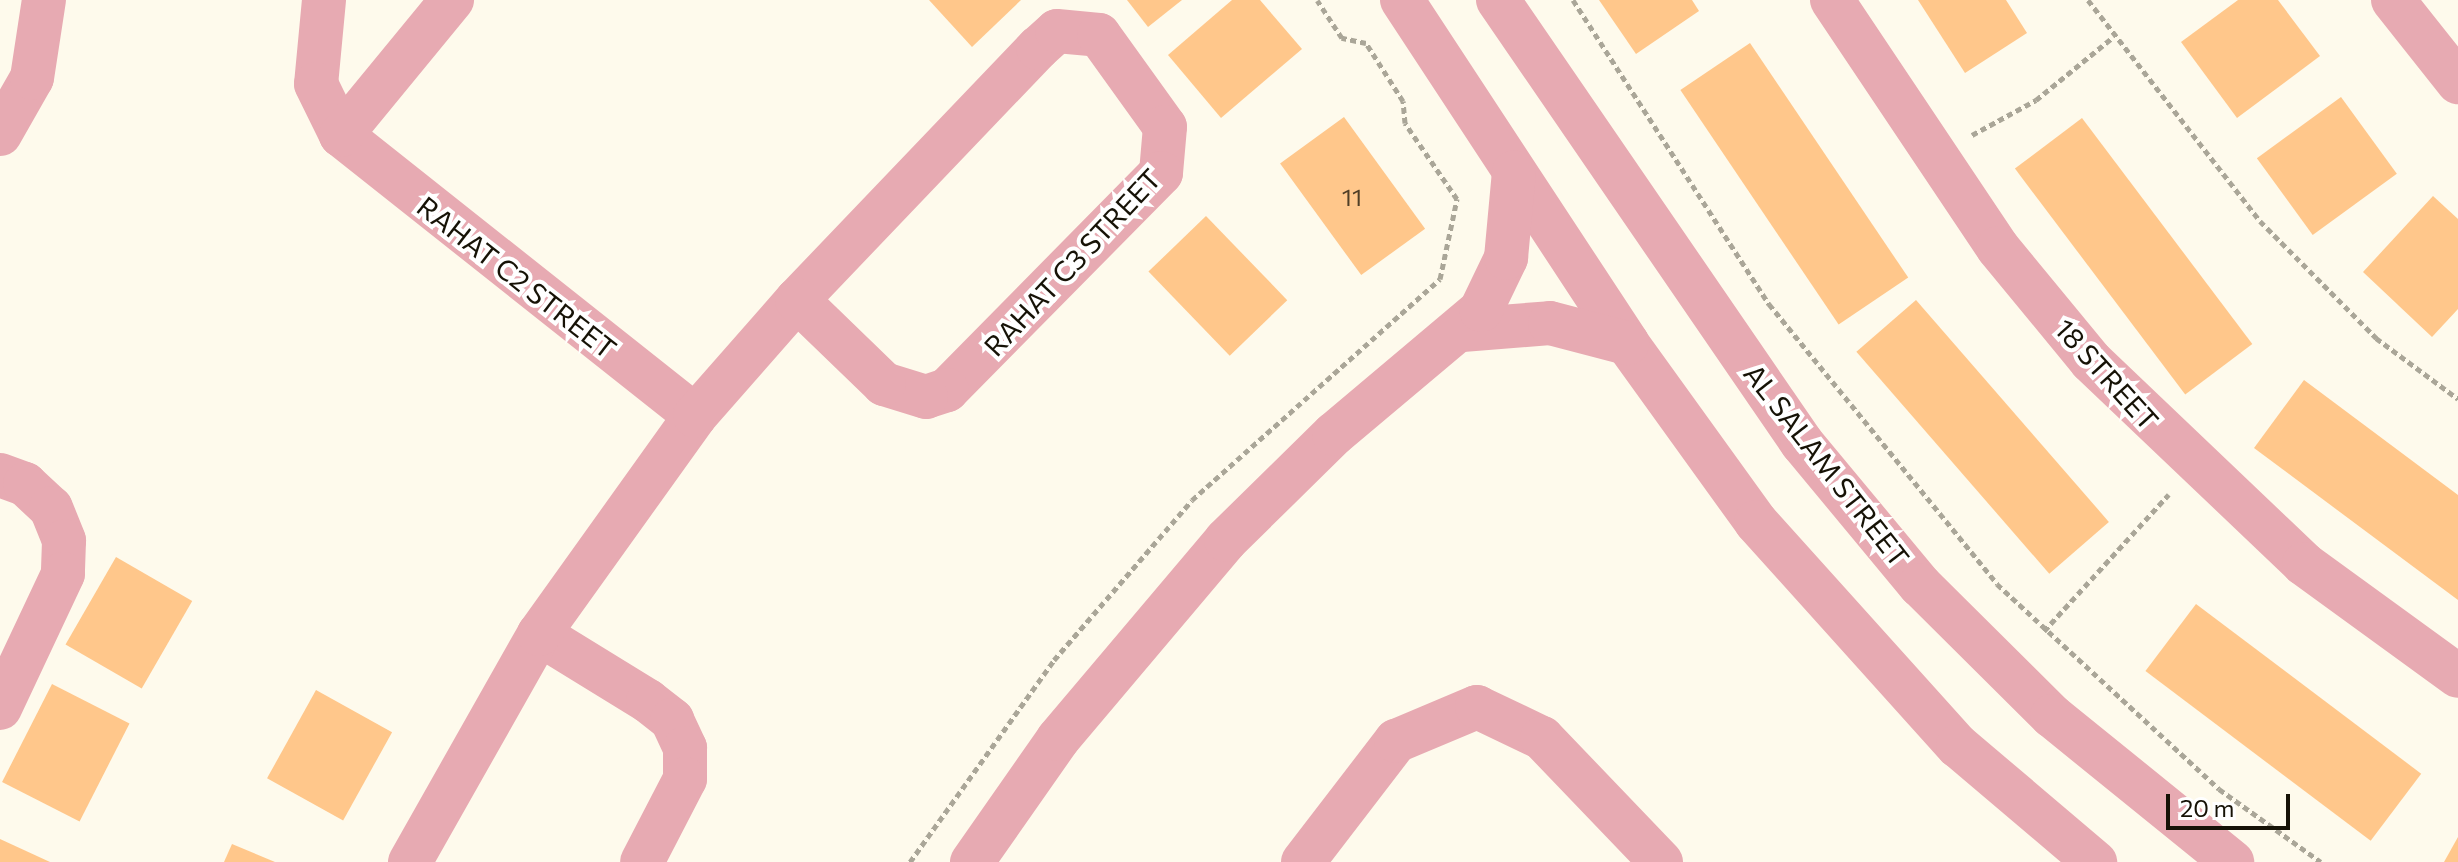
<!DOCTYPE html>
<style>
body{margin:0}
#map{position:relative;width:2458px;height:862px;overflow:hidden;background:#fefaec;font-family:Commissioner,sans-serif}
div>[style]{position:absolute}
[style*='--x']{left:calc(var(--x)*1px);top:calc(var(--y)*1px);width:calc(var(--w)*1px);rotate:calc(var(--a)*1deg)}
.building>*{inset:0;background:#ffc78b;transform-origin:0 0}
.path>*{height:5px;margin-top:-2.5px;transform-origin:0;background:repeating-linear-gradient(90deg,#aaa698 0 6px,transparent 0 10px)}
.minor>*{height:44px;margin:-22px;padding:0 22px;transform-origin:22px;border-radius:22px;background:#e7aab2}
span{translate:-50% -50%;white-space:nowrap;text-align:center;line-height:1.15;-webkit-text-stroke:8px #fff;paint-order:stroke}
.number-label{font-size:24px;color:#503f27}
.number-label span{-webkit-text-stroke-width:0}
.street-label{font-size:28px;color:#161206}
.scale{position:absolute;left:2166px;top:794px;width:124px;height:36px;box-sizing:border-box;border:4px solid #161206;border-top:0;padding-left:10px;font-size:24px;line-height:28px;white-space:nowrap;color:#161206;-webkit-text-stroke:6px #fff;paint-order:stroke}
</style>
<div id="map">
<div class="building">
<div style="clip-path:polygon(929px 0,1021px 0,972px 47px)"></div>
<div style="clip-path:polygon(1127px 0,1182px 0,1148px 27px)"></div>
<div style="clip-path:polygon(1232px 0,1260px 0,1302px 49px,1221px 118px,1168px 55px)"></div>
<div style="clip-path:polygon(1599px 0,1692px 0,1699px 11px,1636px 54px)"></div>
<div style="clip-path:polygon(1918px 0,2006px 0,2027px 33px,1965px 73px)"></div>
<div style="clip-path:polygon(2238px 0,2278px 0,2320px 56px,2237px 118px,2181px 42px)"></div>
<div style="left:1750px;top:43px;width:283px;height:84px;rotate:56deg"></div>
<div style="left:2341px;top:97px;width:95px;height:104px;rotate:54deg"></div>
<div style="left:1344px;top:117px;width:138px;height:79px;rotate:54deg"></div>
<div style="left:2082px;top:118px;width:283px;height:84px;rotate:53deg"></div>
<div style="clip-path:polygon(2433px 196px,2458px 219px,2458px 309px,2432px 337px,2363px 272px)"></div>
<div style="left:1206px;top:216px;width:117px;height:80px;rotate:46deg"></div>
<div style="left:1916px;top:300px;width:294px;height:79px;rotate:49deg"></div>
<div style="clip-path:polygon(2304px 380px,2458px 495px,2458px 600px,2254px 448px)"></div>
<div style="left:116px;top:557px;width:88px;height:101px;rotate:30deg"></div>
<div style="left:2196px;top:604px;width:282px;height:84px;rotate:37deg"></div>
<div style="left:52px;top:684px;width:87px;height:110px;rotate:27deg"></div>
<div style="left:316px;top:690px;width:87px;height:101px;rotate:29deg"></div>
<div style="clip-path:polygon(2458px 837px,2458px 862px,2444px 862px)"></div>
<div style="clip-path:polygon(0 839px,50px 862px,0 862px)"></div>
<div style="clip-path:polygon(232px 844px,275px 862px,224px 862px)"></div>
</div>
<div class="path">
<div style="--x:1573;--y:0;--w:362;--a:57.2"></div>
<div style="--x:1769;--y:304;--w:361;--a:50.8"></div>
<div style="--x:1997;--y:584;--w:302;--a:42.7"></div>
<div style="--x:2219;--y:789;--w:125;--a:35.6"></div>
<div style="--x:2088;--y:0;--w:280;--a:52.1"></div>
<div style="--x:2260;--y:221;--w:165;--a:45.2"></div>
<div style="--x:2376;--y:338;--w:102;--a:36.6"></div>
<div style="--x:1972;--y:135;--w:73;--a:-28.7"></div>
<div style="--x:2036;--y:100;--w:98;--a:-39.2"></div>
<div style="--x:2044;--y:631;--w:185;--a:-47.6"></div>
<div style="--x:910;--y:862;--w:248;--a:-54.5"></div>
<div style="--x:1054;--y:660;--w:211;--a:-49.2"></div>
<div style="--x:1192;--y:500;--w:332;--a:-41.7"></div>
<div style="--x:1440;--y:279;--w:82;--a:-78"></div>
<div style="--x:1457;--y:199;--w:92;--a:-124.4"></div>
<div style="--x:1405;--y:123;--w:22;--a:-95"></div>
<div style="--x:1403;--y:101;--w:69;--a:-122.5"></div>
<div style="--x:1366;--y:43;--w:25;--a:-168"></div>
<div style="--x:1342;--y:38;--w:45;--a:-123.3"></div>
</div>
<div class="minor">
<div style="--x:324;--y:0;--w:84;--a:95.4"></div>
<div style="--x:316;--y:84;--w:57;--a:63.9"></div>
<div style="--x:341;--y:135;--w:452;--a:38.4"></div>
<div style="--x:1402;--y:0;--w:410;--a:56.7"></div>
<div style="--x:1627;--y:343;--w:221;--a:54.2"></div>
<div style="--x:1756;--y:522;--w:302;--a:48"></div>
<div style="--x:1958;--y:746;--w:180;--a:40.3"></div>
<div style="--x:1498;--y:0;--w:537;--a:55.54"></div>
<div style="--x:1802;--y:443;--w:185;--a:50.3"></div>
<div style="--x:1920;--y:585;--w:186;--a:44.8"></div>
<div style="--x:2052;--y:716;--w:232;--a:39"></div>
<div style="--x:1832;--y:0;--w:298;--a:56.2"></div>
<div style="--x:1998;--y:248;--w:146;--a:50.5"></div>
<div style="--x:2091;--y:361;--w:294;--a:43.6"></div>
<div style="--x:2304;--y:564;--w:190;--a:36"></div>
<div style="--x:2393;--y:0;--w:105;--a:51.6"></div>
<div style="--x:0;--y:134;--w:64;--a:-60.3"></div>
<div style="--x:32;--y:78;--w:79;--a:-81.3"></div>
<div style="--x:341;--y:135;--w:175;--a:-50.6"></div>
<div style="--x:1462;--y:330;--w:88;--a:-4.5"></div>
<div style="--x:1550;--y:323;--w:80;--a:14.6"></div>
<div style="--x:0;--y:475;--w:27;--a:20"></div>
<div style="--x:25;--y:484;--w:35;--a:43"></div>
<div style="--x:51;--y:508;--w:35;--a:68"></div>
<div style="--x:64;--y:541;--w:33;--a:92"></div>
<div style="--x:63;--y:574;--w:148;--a:115.2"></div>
<div style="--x:539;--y:634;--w:128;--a:31.6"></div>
<div style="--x:648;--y:701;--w:31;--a:38"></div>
<div style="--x:672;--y:720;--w:31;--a:65"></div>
<div style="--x:685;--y:748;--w:31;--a:90"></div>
<div style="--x:685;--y:779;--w:93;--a:117.4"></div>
<div style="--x:410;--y:862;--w:262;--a:-60.5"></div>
<div style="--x:539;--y:634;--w:268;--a:-54.4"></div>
<div style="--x:695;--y:416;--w:154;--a:-48.7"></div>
<div style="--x:797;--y:300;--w:349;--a:-46.3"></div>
<div style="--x:1038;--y:48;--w:25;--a:-42"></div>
<div style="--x:1057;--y:31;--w:42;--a:5.4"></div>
<div style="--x:1099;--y:35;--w:113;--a:54.3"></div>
<div style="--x:1165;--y:127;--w:46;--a:95"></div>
<div style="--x:1161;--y:173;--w:305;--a:134.6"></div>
<div style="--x:947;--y:390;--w:22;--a:162"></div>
<div style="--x:926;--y:397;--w:44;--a:-162.8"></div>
<div style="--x:884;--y:384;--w:121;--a:-136"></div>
<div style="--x:972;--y:862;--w:150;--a:-55"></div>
<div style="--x:1058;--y:739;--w:260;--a:-49.8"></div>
<div style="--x:1226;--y:540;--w:151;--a:-44.5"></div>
<div style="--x:1334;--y:434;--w:192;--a:-40.1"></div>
<div style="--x:1481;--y:310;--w:58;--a:-64.3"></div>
<div style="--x:1506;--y:258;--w:86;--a:-84.7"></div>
<div style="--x:1303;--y:862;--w:153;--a:-52.5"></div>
<div style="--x:1396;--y:741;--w:88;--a:-22.8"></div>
<div style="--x:1477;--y:707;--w:72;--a:25.5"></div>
<div style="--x:1542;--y:738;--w:172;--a:46.2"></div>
</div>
<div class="number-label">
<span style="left:1352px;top:197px">11</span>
</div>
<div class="street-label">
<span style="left:1072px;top:262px;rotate:-47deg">RAHAT C3 STREET</span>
<span style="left:517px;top:277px;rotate:38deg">RAHAT C2 STREET</span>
<span style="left:2107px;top:374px;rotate:48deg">18 STREET</span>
<span style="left:1827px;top:465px;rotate:52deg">AL SALAM STREET</span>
</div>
<div class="scale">20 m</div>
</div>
